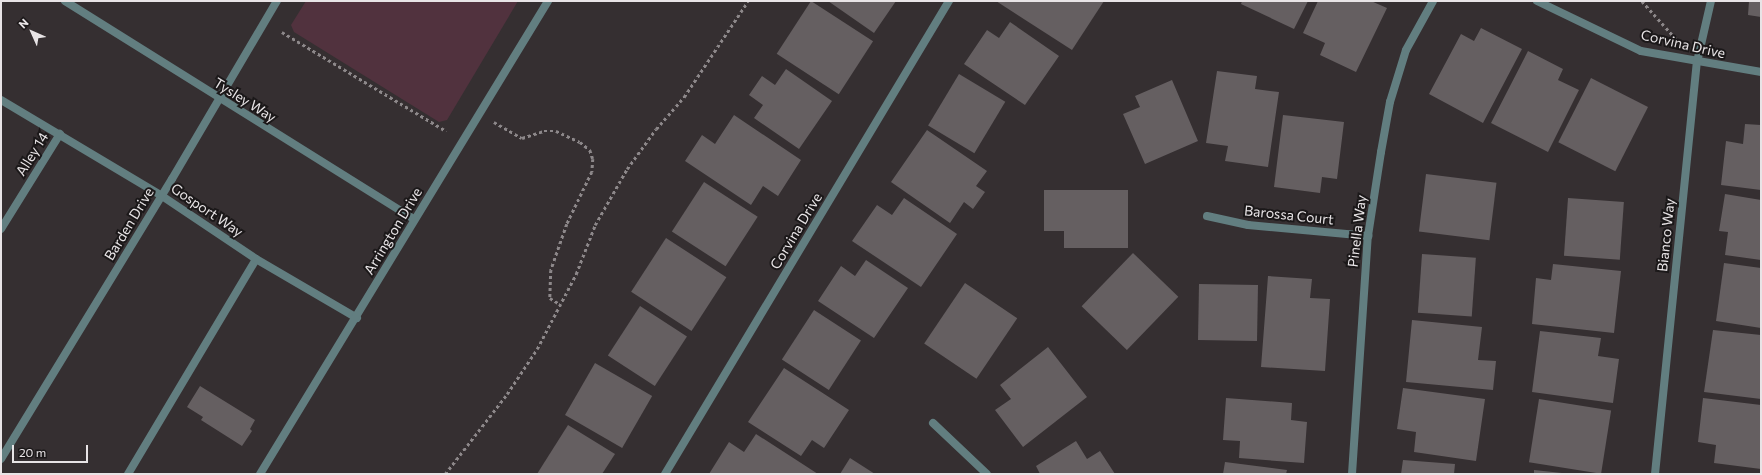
<!DOCTYPE html>
<style>
body{margin:0}
#map{position:relative;width:1762px;height:475px;overflow:hidden;background:#352f31;font-family:Commissioner,sans-serif}
div>[style]{position:absolute}
[style*='--x']{left:calc(var(--x)*1px);top:calc(var(--y)*1px);width:calc(var(--w)*1px);rotate:calc(var(--a)*1deg)}
.green>*{inset:0;background:#51323e}
.building>*{inset:0;background:#655f61;transform-origin:0 0}
.path>*{height:2.5px;margin-top:-1.25px;transform-origin:0;background:repeating-linear-gradient(90deg,#8d888a 0 3px,transparent 0 6px)}
.lane>*{height:8px;margin:-4px;padding:0 4px;transform-origin:4px;border-radius:4px;background:#627e80}
.street>*{height:8px;margin:-4px;padding:0 4px;transform-origin:4px;border-radius:4px;background:#627e80}
span{translate:-50% -50%;white-space:nowrap;text-align:center;line-height:1.15;-webkit-text-stroke:4px #1b1819;paint-order:stroke}
.street-label{font-size:14px;color:#e8e4e6}
.frame{position:absolute;inset:0;border:2px solid #e8e4e6;pointer-events:none}
.north{position:absolute;left:12px;top:12px;width:40px;height:40px;-webkit-text-stroke:3px #1b1819;paint-order:stroke;rotate:315deg;font-size:11px;font-weight:700;line-height:16px;text-align:center;color:#e8e4e6}
.north::after{content:'';display:block;margin:auto;width:14px;height:18px;background:#e8e4e6;clip-path:polygon(50% 0,100% 100%,50% 72%,0 100%)}
.scale{position:absolute;left:12px;top:445px;width:76px;height:18px;box-sizing:border-box;border:2px solid #e8e4e6;border-top:0;padding-left:5px;font-size:12px;line-height:14px;white-space:nowrap;color:#e8e4e6;-webkit-text-stroke:3px #1b1819;paint-order:stroke}
</style>
<div id="map">
<div class="green">
<div style="clip-path:polygon(306px 1px,518px 1px,447px 120px,439px 122px,294px 32px,291px 25px)"></div>
</div>
<div class="building">
<div style="left:811px;top:1px;width:74px;height:63px;rotate:33deg"></div>
<div style="clip-path:polygon(828px 1px,896px 1px,874px 33px)"></div>
<div style="clip-path:polygon(996px 1px,1104px 1px,1072px 50px)"></div>
<div style="clip-path:polygon(1242px 1px,1308px 1px,1294px 29px,1241px 4px)"></div>
<div style="clip-path:polygon(1318px 1px,1371px 1px,1387px 8px,1356px 72px,1320px 55px,1325px 43px,1303px 33px)"></div>
<div style="clip-path:polygon(1749px 1px,1761px 1px,1761px 17px,1748px 15px)"></div>
<div style="clip-path:polygon(1010px 22px,1059px 56px,1025px 105px,964px 64px,987px 30px,999px 38px)"></div>
<div style="clip-path:polygon(1481px 28px,1522px 49px,1483px 123px,1429px 94px,1461px 34px,1474px 41px)"></div>
<div style="clip-path:polygon(1528px 51px,1563px 69px,1558px 80px,1579px 90px,1548px 152px,1491px 123px)"></div>
<div style="clip-path:polygon(786px 69px,832px 101px,799px 149px,754px 118px,763px 105px,749px 95px,762px 76px,775px 85px)"></div>
<div style="clip-path:polygon(1217px 71px,1257px 76px,1255px 89px,1279px 92px,1268px 167px,1225px 161px,1228px 146px,1206px 143px)"></div>
<div style="left:959px;top:74px;width:54px;height:60px;rotate:31deg"></div>
<div style="left:1591px;top:78px;width:64px;height:72px;rotate:27deg"></div>
<div style="clip-path:polygon(1172px 80px,1198px 141px,1145px 164px,1123px 114px,1140px 107px,1135px 96px)"></div>
<div style="clip-path:polygon(734px 115px,801px 160px,778px 196px,763px 186px,751px 205px,685px 161px,702px 135px,715px 144px)"></div>
<div style="clip-path:polygon(1283px 115px,1344px 122px,1337px 179px,1322px 177px,1320px 193px,1274px 187px)"></div>
<div style="clip-path:polygon(1745px 124px,1761px 125px,1761px 190px,1721px 185px,1726px 141px,1743px 144px)"></div>
<div style="clip-path:polygon(927px 130px,987px 171px,976px 186px,985px 192px,973px 209px,964px 202px,950px 223px,891px 182px)"></div>
<div style="left:1426px;top:174px;width:71px;height:58px;rotate:7deg"></div>
<div style="left:704px;top:182px;width:64px;height:59px;rotate:33deg"></div>
<div style="clip-path:polygon(1044px 190px,1128px 190px,1128px 248px,1064px 248px,1064px 231px,1044px 231px)"></div>
<div style="clip-path:polygon(1725px 194px,1761px 200px,1761px 260px,1725px 255px,1728px 232px,1719px 231px)"></div>
<div style="clip-path:polygon(904px 198px,957px 234px,921px 287px,852px 241px,877px 205px,892px 215px)"></div>
<div style="left:1568px;top:198px;width:56px;height:58px;rotate:4deg"></div>
<div style="left:666px;top:238px;width:72px;height:64px;rotate:33deg"></div>
<div style="left:1133px;top:253px;width:63px;height:74px;rotate:44deg"></div>
<div style="left:1422px;top:254px;width:54px;height:59px;rotate:4deg"></div>
<div style="clip-path:polygon(866px 260px,908px 288px,874px 338px,818px 301px,841px 266px,855px 276px)"></div>
<div style="clip-path:polygon(1724px 263px,1761px 268px,1761px 328px,1716px 321px)"></div>
<div style="clip-path:polygon(1553px 264px,1621px 271px,1614px 333px,1532px 324px,1536px 278px,1551px 280px)"></div>
<div style="clip-path:polygon(1268px 276px,1312px 279px,1310px 298px,1330px 299px,1325px 371px,1261px 367px)"></div>
<div style="left:965px;top:283px;width:63px;height:73px;rotate:34deg"></div>
<div style="left:1199px;top:284px;width:59px;height:56px;rotate:1deg"></div>
<div style="left:640px;top:306px;width:56px;height:59px;rotate:33deg"></div>
<div style="left:814px;top:310px;width:56px;height:59px;rotate:33deg"></div>
<div style="clip-path:polygon(1412px 320px,1482px 327px,1478px 360px,1496px 361px,1493px 390px,1406px 382px)"></div>
<div style="clip-path:polygon(1713px 330px,1761px 335px,1761px 399px,1704px 392px)"></div>
<div style="clip-path:polygon(1540px 331px,1601px 338px,1598px 356px,1619px 359px,1613px 403px,1532px 392px)"></div>
<div style="clip-path:polygon(1048px 347px,1087px 397px,1023px 447px,995px 410px,1011px 399px,1000px 385px)"></div>
<div style="left:595px;top:363px;width:66px;height:60px;rotate:30deg"></div>
<div style="clip-path:polygon(784px 368px,849px 410px,824px 448px,812px 440px,801px 456px,748px 422px)"></div>
<div style="clip-path:polygon(200px 386px,255px 420px,250px 429px,252px 431px,242px 446px,201px 420px,203px 417px,187px 407px)"></div>
<div style="clip-path:polygon(1403px 388px,1485px 399px,1476px 461px,1414px 452px,1416px 432px,1397px 429px)"></div>
<div style="clip-path:polygon(1226px 398px,1292px 403px,1291px 420px,1307px 422px,1304px 463px,1239px 458px,1240px 441px,1223px 440px)"></div>
<div style="clip-path:polygon(1703px 398px,1761px 405px,1761px 469px,1714px 463px,1716px 445px,1698px 442px)"></div>
<div style="left:1539px;top:399px;width:73px;height:64px;rotate:9deg"></div>
<div style="clip-path:polygon(568px 425px,615px 454px,602px 474px,537px 474px)"></div>
<div style="clip-path:polygon(756px 434px,818px 474px,709px 474px,729px 442px,744px 452px)"></div>
<div style="clip-path:polygon(1076px 441px,1087px 459px,1100px 451px,1115px 474px,1040px 474px,1036px 466px)"></div>
<div style="clip-path:polygon(850px 458px,875px 474px,840px 474px)"></div>
<div style="clip-path:polygon(1403px 460px,1455px 464px,1454px 474px,1401px 474px)"></div>
<div style="clip-path:polygon(1225px 462px,1287px 470px,1286px 474px,1223px 474px)"></div>
<div style="clip-path:polygon(1534px 470px,1562px 473px,1562px 474px,1534px 474px)"></div>
</div>
<div class="path">
<div style="--x:1642;--y:1;--w:52;--a:48.1"></div>
<div style="--x:282;--y:32;--w:192;--a:31.1"></div>
<div style="--x:494;--y:122;--w:32;--a:30"></div>
<div style="--x:522;--y:138;--w:23;--a:-18"></div>
<div style="--x:544;--y:131;--w:12;--a:0"></div>
<div style="--x:556;--y:131;--w:26;--a:25"></div>
<div style="--x:580;--y:142;--w:13;--a:39"></div>
<div style="--x:590;--y:150;--w:9;--a:72"></div>
<div style="--x:593;--y:159;--w:13;--a:94"></div>
<div style="--x:592;--y:172;--w:58;--a:115.7"></div>
<div style="--x:567;--y:224;--w:49;--a:109.2"></div>
<div style="--x:551;--y:270;--w:28;--a:92"></div>
<div style="--x:550;--y:298;--w:13;--a:32"></div>
<div style="--x:445;--y:474;--w:101;--a:-52.2"></div>
<div style="--x:507;--y:394;--w:54;--a:-56.3"></div>
<div style="--x:537;--y:349;--w:85;--a:-62.5"></div>
<div style="--x:576;--y:274;--w:53;--a:-68.8"></div>
<div style="--x:595;--y:225;--w:64;--a:-60.3"></div>
<div style="--x:627;--y:169;--w:49;--a:-54.1"></div>
<div style="--x:656;--y:129;--w:43;--a:-48.8"></div>
<div style="--x:684;--y:97;--w:115;--a:-56.3"></div>
</div>
<div class="lane">
<div style="--x:1;--y:229;--w:112;--a:-58.2"></div>
<div style="--x:128;--y:474;--w:250;--a:-59.2"></div>
</div>
<div class="street">
<div style="--x:65;--y:1;--w:411;--a:32"></div>
<div style="--x:1537;--y:1;--w:115;--a:25.7"></div>
<div style="--x:1641;--y:51;--w:122;--a:9.9"></div>
<div style="--x:1;--y:100;--w:187;--a:30.8"></div>
<div style="--x:162;--y:196;--w:113;--a:33.8"></div>
<div style="--x:256;--y:259;--w:117;--a:30.3"></div>
<div style="--x:1207;--y:216;--w:42;--a:12.4"></div>
<div style="--x:1248;--y:225;--w:121;--a:5.2"></div>
<div style="--x:933;--y:423;--w:74;--a:43.4"></div>
<div style="--x:1;--y:459;--w:328;--a:-58.6"></div>
<div style="--x:172;--y:179;--w:207;--a:-59.5"></div>
<div style="--x:260;--y:474;--w:554;--a:-58.66"></div>
<div style="--x:665;--y:474;--w:552;--a:-59.02"></div>
<div style="--x:1352;--y:474;--w:239;--a:-86.2"></div>
<div style="--x:1368;--y:236;--w:85;--a:-81.2"></div>
<div style="--x:1381;--y:152;--w:51;--a:-79.8"></div>
<div style="--x:1390;--y:102;--w:54;--a:-72.9"></div>
<div style="--x:1406;--y:50;--w:56;--a:-61.1"></div>
<div style="--x:1655;--y:474;--w:414;--a:-84.2"></div>
<div style="--x:1697;--y:62;--w:63;--a:-77.1"></div>
</div>
<div class="street-label">
<span style="left:1683px;top:44px;rotate:13deg">Corvina Drive</span>
<span style="left:245px;top:100px;rotate:32deg">Tysley Way</span>
<span style="left:32px;top:154px;rotate:-58deg">Alley 14</span>
<span style="left:207px;top:210px;rotate:34deg">Gosport Way</span>
<span style="left:1289px;top:215px;rotate:6deg">Barossa Court</span>
<span style="left:129px;top:224px;rotate:-59deg">Barden Drive</span>
<span style="left:393px;top:231px;rotate:-59deg">Arrington Drive</span>
<span style="left:796px;top:231px;rotate:-59deg">Corvina Drive</span>
<span style="left:1357px;top:231px;rotate:-83deg">Pinella Way</span>
<span style="left:1666px;top:235px;rotate:-84deg">Bianco Way</span>
</div>
<div class="frame"></div>
<div class="north">N</div>
<div class="scale">20 m</div>
</div>
